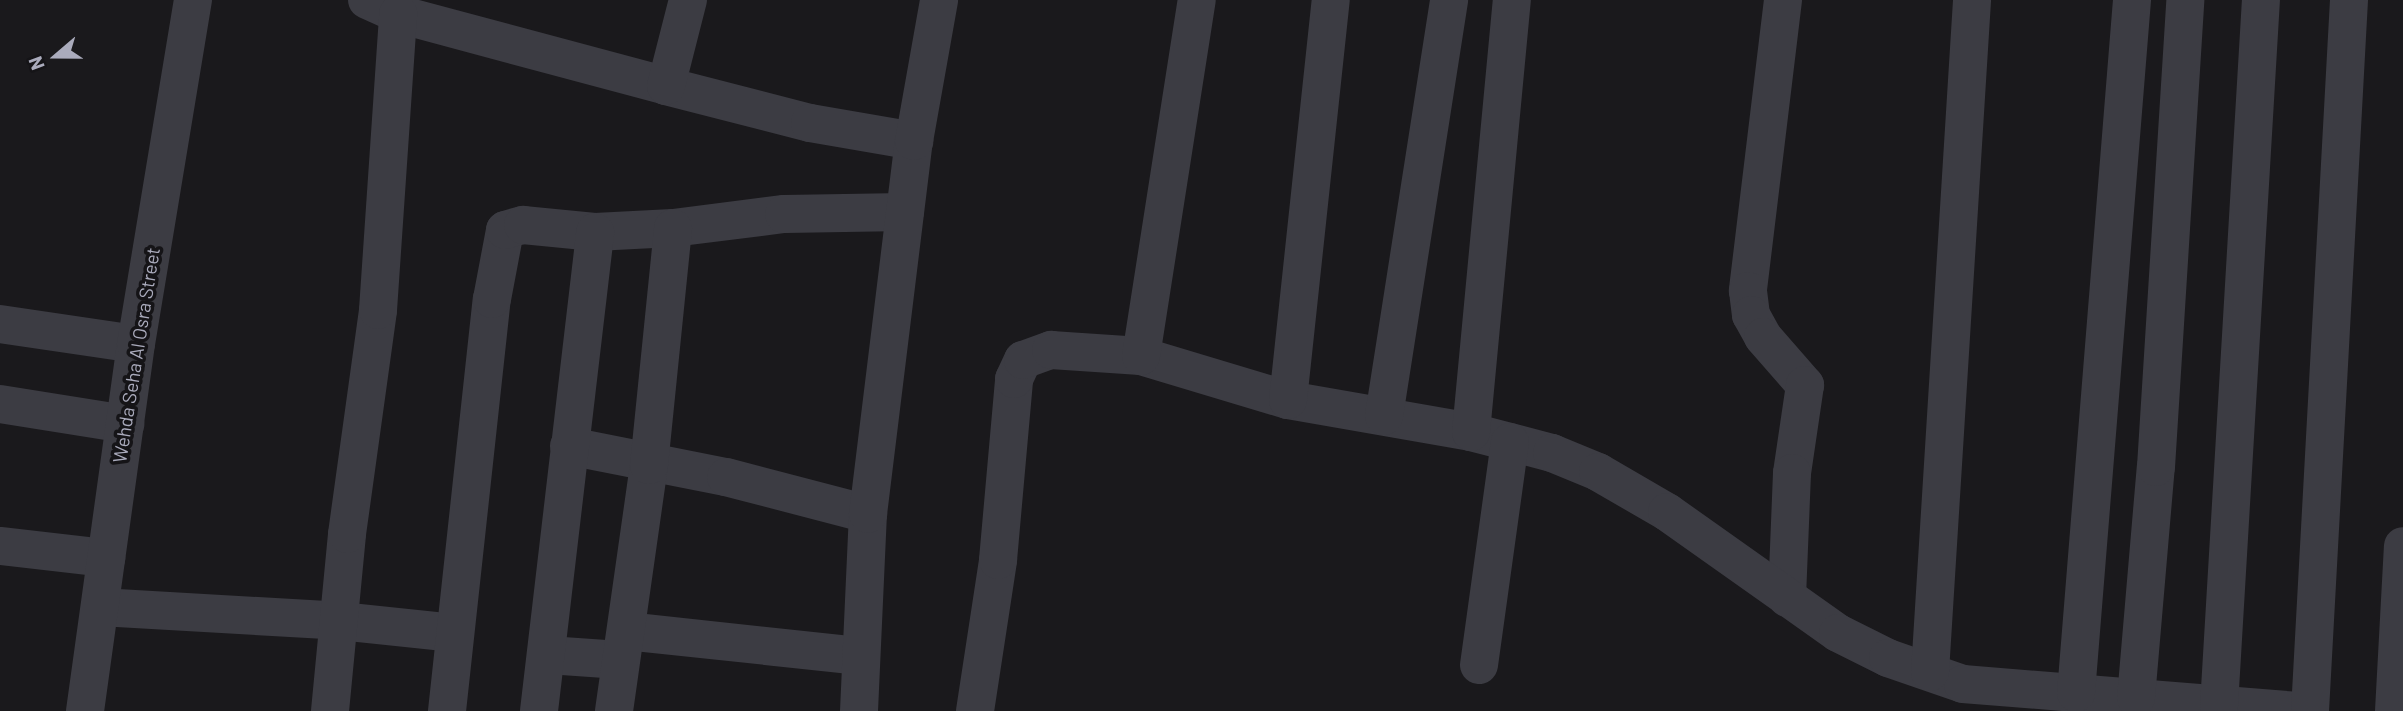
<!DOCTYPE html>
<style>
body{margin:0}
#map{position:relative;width:2403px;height:711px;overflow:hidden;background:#1a191c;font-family:Barlow,sans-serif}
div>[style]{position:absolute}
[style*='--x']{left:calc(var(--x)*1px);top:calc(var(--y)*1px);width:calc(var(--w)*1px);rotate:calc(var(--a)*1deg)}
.street>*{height:38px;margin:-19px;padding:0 19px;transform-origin:19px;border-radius:19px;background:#3c3c43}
span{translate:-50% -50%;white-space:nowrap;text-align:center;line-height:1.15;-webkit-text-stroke:7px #151417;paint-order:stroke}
.street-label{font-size:19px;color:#aaabbc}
.north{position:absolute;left:21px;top:21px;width:70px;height:70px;-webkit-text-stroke:5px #151417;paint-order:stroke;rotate:250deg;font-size:19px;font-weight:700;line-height:28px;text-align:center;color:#aaabbc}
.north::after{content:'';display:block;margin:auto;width:24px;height:32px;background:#aaabbc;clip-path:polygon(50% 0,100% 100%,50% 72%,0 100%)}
</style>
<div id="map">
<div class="street">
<div style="--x:367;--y:0;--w:34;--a:24"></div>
<div style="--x:398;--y:14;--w:278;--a:15"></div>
<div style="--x:666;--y:86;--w:149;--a:14.4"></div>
<div style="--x:810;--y:123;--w:106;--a:9.8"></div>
<div style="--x:1783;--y:0;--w:293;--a:96.9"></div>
<div style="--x:1748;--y:291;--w:24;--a:83"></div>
<div style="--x:1751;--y:315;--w:25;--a:61"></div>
<div style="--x:1763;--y:337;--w:64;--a:48.8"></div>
<div style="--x:1805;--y:385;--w:89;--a:98.4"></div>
<div style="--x:1792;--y:473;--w:125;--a:92.3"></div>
<div style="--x:666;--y:86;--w:89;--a:-75.7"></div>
<div style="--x:0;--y:324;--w:137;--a:8.4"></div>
<div style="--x:1141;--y:356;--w:153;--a:16.7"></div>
<div style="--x:1288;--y:400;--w:186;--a:9.9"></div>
<div style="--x:1471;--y:432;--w:84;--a:14.5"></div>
<div style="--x:1552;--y:453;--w:50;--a:22.4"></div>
<div style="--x:1598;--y:472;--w:80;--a:30.1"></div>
<div style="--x:1667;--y:512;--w:209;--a:35.3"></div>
<div style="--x:1838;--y:633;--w:56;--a:26.6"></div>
<div style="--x:1888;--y:658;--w:79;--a:19.1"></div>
<div style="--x:1963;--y:684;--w:333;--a:4.6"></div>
<div style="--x:1288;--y:400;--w:402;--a:-83.9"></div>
<div style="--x:0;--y:404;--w:127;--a:9.1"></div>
<div style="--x:1384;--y:416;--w:421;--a:-81.1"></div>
<div style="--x:1471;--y:432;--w:434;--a:-84.6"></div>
<div style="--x:569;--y:446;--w:160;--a:11.2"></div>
<div style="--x:726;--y:477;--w:147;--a:14.6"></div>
<div style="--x:0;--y:546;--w:107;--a:6.5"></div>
<div style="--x:100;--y:607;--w:240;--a:3.3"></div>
<div style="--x:340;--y:621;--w:115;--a:6"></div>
<div style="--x:626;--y:631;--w:236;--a:6.1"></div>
<div style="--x:548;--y:655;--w:72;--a:4"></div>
<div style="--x:1479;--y:665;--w:225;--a:-82.1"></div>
<div style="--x:1930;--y:672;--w:673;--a:-86.42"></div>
<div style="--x:2076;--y:693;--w:695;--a:-85.38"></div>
<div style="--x:2136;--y:698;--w:232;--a:-85.1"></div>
<div style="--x:2156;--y:467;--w:468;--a:-86.4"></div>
<div style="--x:2219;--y:706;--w:707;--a:-86.6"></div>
<div style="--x:85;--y:711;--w:371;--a:-82.1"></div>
<div style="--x:136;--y:344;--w:349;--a:-80.6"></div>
<div style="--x:330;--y:711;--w:178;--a:-84.5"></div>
<div style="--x:347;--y:534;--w:226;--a:-82.1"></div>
<div style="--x:378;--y:310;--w:297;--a:-86.1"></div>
<div style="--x:447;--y:711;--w:414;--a:-83.8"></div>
<div style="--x:492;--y:299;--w:70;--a:-79.3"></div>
<div style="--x:505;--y:230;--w:19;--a:-16"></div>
<div style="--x:523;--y:225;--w:72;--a:5.6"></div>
<div style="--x:595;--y:232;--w:78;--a:-2.9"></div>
<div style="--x:673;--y:228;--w:112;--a:-7.2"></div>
<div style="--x:784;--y:214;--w:121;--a:-0.9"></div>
<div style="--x:539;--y:711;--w:482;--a:-83.3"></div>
<div style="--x:614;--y:711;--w:248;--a:-81.9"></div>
<div style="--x:649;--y:465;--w:238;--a:-84.2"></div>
<div style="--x:859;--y:711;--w:197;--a:-87.4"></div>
<div style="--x:868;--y:514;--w:376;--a:-83"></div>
<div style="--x:914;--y:141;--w:143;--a:-79.9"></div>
<div style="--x:975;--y:711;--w:153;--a:-81.3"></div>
<div style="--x:998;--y:560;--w:182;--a:-84.9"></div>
<div style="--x:1014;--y:379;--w:21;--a:-65"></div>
<div style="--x:1023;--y:360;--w:30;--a:-20"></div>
<div style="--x:1051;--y:350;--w:90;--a:3.8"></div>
<div style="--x:1141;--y:356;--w:360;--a:-81.1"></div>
<div style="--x:2310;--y:711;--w:712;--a:-86.86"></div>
<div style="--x:2394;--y:711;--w:165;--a:-86.9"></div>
</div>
<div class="street-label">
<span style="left:136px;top:355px;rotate:-81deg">Wehda Seha Al Osra Street</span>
</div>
<div class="north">N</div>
</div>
